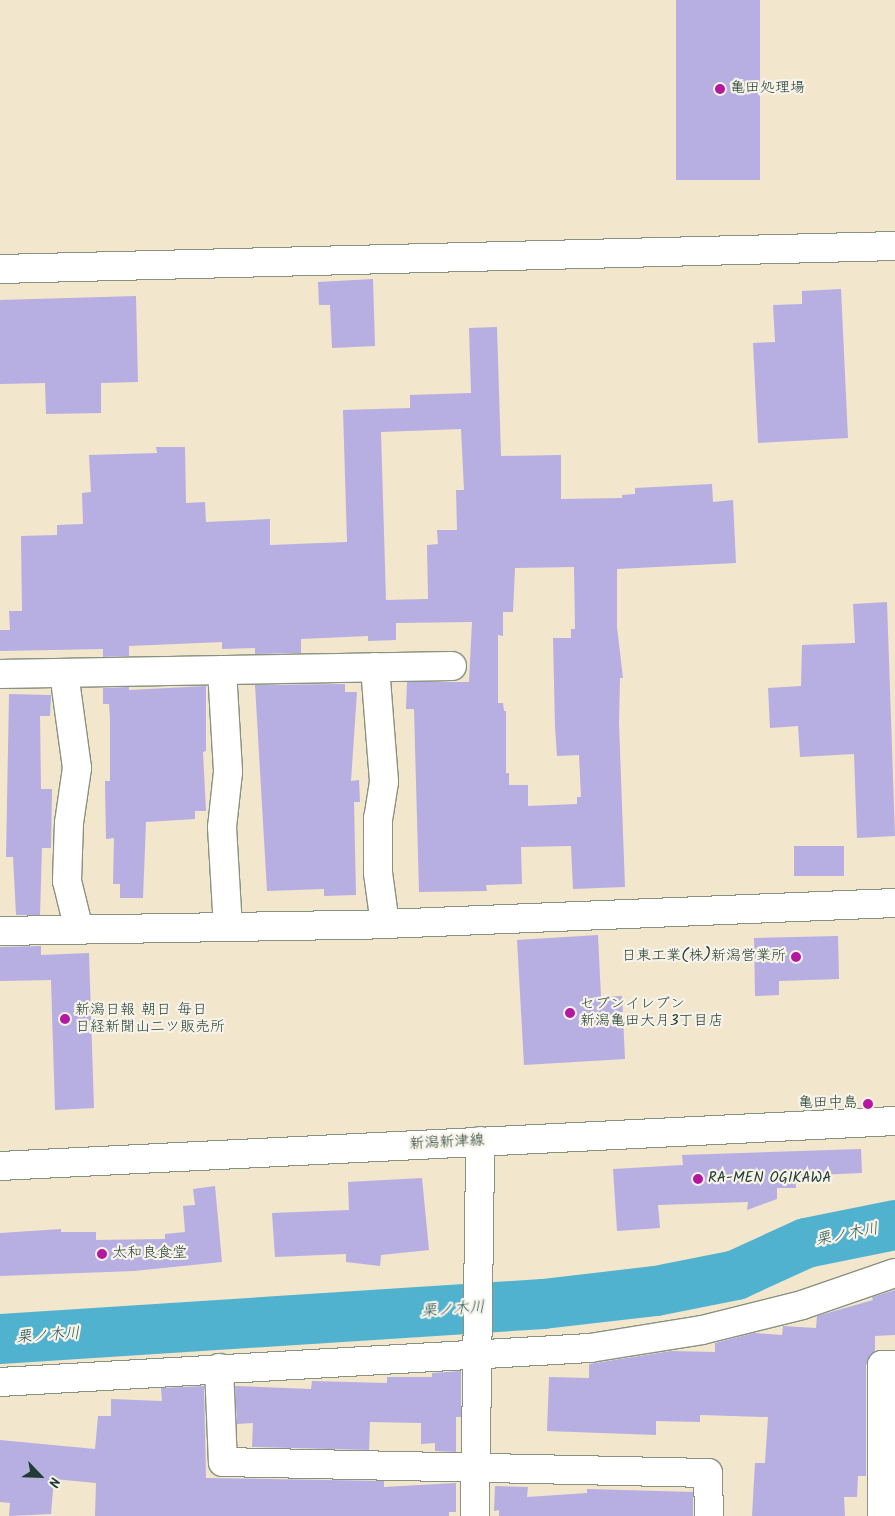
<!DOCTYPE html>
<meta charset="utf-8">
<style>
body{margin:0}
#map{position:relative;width:895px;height:1516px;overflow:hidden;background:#f2e6cd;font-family:Kalam,"Klee One",sans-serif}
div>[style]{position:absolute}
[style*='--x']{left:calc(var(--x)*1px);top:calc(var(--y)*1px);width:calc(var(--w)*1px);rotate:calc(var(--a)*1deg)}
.river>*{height:50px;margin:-25px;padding:0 25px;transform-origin:25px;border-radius:25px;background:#51b2cf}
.building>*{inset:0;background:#b7aee2;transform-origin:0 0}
.roads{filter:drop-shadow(1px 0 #889280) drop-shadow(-1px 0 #889280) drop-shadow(0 1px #889280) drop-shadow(0 -1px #889280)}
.street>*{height:28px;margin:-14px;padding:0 14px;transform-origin:14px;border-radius:14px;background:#fff}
.secondary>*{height:28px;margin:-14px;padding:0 14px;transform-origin:14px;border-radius:14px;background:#fff}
.primary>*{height:28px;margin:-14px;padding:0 14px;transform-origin:14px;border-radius:14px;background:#fff}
.dots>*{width:14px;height:14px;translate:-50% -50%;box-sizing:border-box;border:2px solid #f7f3e8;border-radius:50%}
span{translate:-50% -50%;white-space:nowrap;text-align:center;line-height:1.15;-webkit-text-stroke:4.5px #f7f3e8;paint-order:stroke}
.poi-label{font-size:15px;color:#1f3d34}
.left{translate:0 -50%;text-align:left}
.right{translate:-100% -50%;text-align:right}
.street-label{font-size:15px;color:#1f3d34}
.water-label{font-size:16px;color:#2c5a5b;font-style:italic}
.north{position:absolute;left:15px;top:1451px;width:50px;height:50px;-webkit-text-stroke:4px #f7f3e8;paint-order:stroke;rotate:114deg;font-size:14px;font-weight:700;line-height:20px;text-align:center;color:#1f3d34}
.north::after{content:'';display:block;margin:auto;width:18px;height:22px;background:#1f3d34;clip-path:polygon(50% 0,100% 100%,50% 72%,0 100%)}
</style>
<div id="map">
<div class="river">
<div style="--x:0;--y:1339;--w:544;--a:-3.69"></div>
<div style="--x:543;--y:1304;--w:114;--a:-6.6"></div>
<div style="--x:656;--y:1291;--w:82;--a:-11.3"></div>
<div style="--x:736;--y:1275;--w:77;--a:-24.6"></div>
<div style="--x:806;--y:1243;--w:91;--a:-11.4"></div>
</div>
<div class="building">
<div style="left:676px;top:0;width:84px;height:180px"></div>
<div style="clip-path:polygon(373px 279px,375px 346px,332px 348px,330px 305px,319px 305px,318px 282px)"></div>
<div style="clip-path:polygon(841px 289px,848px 438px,758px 443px,753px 343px,775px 342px,773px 305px,802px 304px,802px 291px)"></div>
<div style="clip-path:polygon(136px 296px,138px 382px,101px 383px,101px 413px,46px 414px,45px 383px,0 384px,0 300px)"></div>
<div style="clip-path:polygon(evenodd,497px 327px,501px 456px,561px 455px,561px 499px,622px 498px,622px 495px,635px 494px,635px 488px,712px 484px,713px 502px,733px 500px,736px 563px,617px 569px,617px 627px,623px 678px,620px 678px,619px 723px,625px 887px,573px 889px,571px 846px,521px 847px,522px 884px,486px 885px,487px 891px,419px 892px,414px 709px,406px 709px,407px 682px,469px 682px,472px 622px,396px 623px,396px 640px,368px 641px,368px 636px,301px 639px,301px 653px,255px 654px,255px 648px,222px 649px,222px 642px,129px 646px,129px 656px,103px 657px,103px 649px,0 651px,0 630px,10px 630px,9px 611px,22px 611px,21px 536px,57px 535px,57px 525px,83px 524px,82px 493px,91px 492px,89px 455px,157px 453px,156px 447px,185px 447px,186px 503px,205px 502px,206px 522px,270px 519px,270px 545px,347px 542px,343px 410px,410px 408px,410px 395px,471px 393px,469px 328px,497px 327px,461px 429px,464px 490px,456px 490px,457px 530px,437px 530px,438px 544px,427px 545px,428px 599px,386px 600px,381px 432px,461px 429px,497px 327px,574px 567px,575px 629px,571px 629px,571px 638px,553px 638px,555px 727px,557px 756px,579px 755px,581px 797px,577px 797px,577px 804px,528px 806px,528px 785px,509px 785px,509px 773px,506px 773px,506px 711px,504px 711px,503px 703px,498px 703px,498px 635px,503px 636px,503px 612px,513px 612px,515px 568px,574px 567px)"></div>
<div style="clip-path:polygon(887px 602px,895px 836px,857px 838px,854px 754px,800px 757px,798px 726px,770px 728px,768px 688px,801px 686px,802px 645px,855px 643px,853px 604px)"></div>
<div style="clip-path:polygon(345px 684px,345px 692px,357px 692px,351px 781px,359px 780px,360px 802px,354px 802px,356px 895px,324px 896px,324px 889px,267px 891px,255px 685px)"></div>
<div style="clip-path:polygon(206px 686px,206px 751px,203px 752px,206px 811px,195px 811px,195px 819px,146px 822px,143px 898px,120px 898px,120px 884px,113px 884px,114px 838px,106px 839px,105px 781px,110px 781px,110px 719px,109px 704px,103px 704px,103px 688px,129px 687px,129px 690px)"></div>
<div style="clip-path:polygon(9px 694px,51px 695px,50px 716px,40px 716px,41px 789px,52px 789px,51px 848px,42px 848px,40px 915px,16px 915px,13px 857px,6px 857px)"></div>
<div style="left:794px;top:846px;width:50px;height:30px"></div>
<div style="clip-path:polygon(598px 935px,601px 997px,622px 996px,625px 1059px,524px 1065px,517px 940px)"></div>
<div style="clip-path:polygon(838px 936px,839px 979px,779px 981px,779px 995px,755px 996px,754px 938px)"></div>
<div style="clip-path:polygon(41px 946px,41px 955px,89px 953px,94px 1108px,55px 1110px,51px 980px,0 981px,0 947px)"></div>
<div style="clip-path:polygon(861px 1149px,862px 1173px,795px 1176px,796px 1188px,777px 1188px,777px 1199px,747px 1210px,748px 1202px,658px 1205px,660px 1228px,617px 1231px,613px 1169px,683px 1165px,682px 1155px)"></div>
<div style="clip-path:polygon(422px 1178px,429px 1250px,381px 1255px,380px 1266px,346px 1262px,346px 1254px,275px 1257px,272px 1213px,349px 1210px,348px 1182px)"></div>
<div style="clip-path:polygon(215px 1186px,222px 1262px,134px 1271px,0 1276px,0 1233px,61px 1229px,61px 1232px,96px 1232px,96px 1240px,165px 1239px,165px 1234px,185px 1232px,183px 1206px,195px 1205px,193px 1189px)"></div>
<div style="clip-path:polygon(895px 1290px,895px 1335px,875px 1336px,875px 1351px,866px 1365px,866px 1476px,858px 1476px,857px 1497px,844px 1497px,845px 1516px,752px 1516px,755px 1463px,765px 1463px,768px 1417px,700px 1415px,700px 1422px,656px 1421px,656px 1435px,547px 1431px,549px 1377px,589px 1378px,589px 1364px,671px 1351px,715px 1352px,715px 1343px,754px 1333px,782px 1335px,783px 1326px,816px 1328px,817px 1316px,873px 1300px,872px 1297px)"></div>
<div style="clip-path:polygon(461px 1371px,461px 1417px,456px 1417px,456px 1452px,435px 1451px,435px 1443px,421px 1444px,421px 1423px,370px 1422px,369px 1450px,252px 1447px,253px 1423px,237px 1424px,235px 1386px,311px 1389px,312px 1381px,387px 1383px,387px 1377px,432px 1377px,432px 1373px)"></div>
<div style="clip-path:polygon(204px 1386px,206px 1478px,384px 1481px,384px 1487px,456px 1483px,456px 1512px,449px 1512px,449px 1516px,95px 1516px,96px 1483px,54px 1479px,51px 1514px,9px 1516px,10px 1503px,0 1502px,0 1440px,95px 1449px,98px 1416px,111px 1416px,111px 1399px,162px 1401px,161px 1388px)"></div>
<div style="clip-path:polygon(495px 1486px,528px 1487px,527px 1497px,587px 1493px,587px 1489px,693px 1492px,693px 1516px,499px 1516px,499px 1510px,494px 1511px)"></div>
</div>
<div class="roads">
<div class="street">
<div style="--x:375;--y:667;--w:115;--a:85.5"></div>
<div style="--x:384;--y:782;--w:36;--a:99"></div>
<div style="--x:378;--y:818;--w:55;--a:90"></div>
<div style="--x:378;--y:873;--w:51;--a:82.2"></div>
<div style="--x:222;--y:670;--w:102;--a:86.6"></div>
<div style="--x:228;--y:772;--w:55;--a:96.2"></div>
<div style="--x:222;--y:827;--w:100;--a:86.6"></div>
<div style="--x:64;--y:673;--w:96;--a:82.2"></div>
<div style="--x:77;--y:768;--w:56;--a:98.3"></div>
<div style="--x:69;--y:823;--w:58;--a:92"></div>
<div style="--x:67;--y:881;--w:50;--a:76.2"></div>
<div style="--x:0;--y:674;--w:452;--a:-1"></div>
<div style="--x:0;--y:931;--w:385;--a:-1"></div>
<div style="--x:385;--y:924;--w:510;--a:-2.36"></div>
<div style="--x:219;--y:1368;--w:94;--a:87.6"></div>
<div style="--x:223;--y:1462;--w:485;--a:1.3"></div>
<div style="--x:708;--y:1473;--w:43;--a:88.7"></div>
<div style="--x:0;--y:1382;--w:591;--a:-3.3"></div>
<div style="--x:590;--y:1348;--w:113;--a:-9.1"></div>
<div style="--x:702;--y:1330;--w:103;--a:-14"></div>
<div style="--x:802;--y:1305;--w:98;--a:-19"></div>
<div style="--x:475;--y:1516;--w:375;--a:-89.2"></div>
<div style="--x:882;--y:1516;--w:151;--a:-90"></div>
<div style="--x:882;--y:1365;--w:13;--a:0"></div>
</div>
<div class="secondary">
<div style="--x:0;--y:269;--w:895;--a:-1.47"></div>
</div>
<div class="primary">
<div style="--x:0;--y:1166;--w:896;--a:-2.88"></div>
</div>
</div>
<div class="dots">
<div style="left:720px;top:89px;background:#b5179e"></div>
<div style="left:796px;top:957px;background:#b5179e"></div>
<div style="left:570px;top:1013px;background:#b5179e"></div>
<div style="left:65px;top:1019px;background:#b5179e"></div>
<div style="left:868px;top:1104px;background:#b5179e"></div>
<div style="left:698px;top:1179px;background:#b5179e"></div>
<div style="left:102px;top:1254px;background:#b5179e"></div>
</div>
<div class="poi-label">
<span class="left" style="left:730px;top:89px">亀田処理場</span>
<span class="right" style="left:786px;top:957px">日東工業(株)新潟営業所</span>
<span class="left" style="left:580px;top:1013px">セブンイレブン<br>新潟亀田大月3丁目店</span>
<span class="left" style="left:75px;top:1019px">新潟日報 朝日 毎日<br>日経新聞山二ツ販売所</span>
<span class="right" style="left:858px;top:1104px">亀田中島</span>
<span class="left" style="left:708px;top:1179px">RA-MEN OGIKAWA</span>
<span class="left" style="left:112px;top:1254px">太和良食堂</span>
</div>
<div class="street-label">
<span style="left:447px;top:1143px;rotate:-3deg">新潟新津線</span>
</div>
<div class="water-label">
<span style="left:847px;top:1235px;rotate:-11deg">栗ノ木川</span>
<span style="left:453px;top:1310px;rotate:-4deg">栗ノ木川</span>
<span style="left:48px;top:1336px;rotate:-4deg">栗ノ木川</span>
</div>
<div class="north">N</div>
</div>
